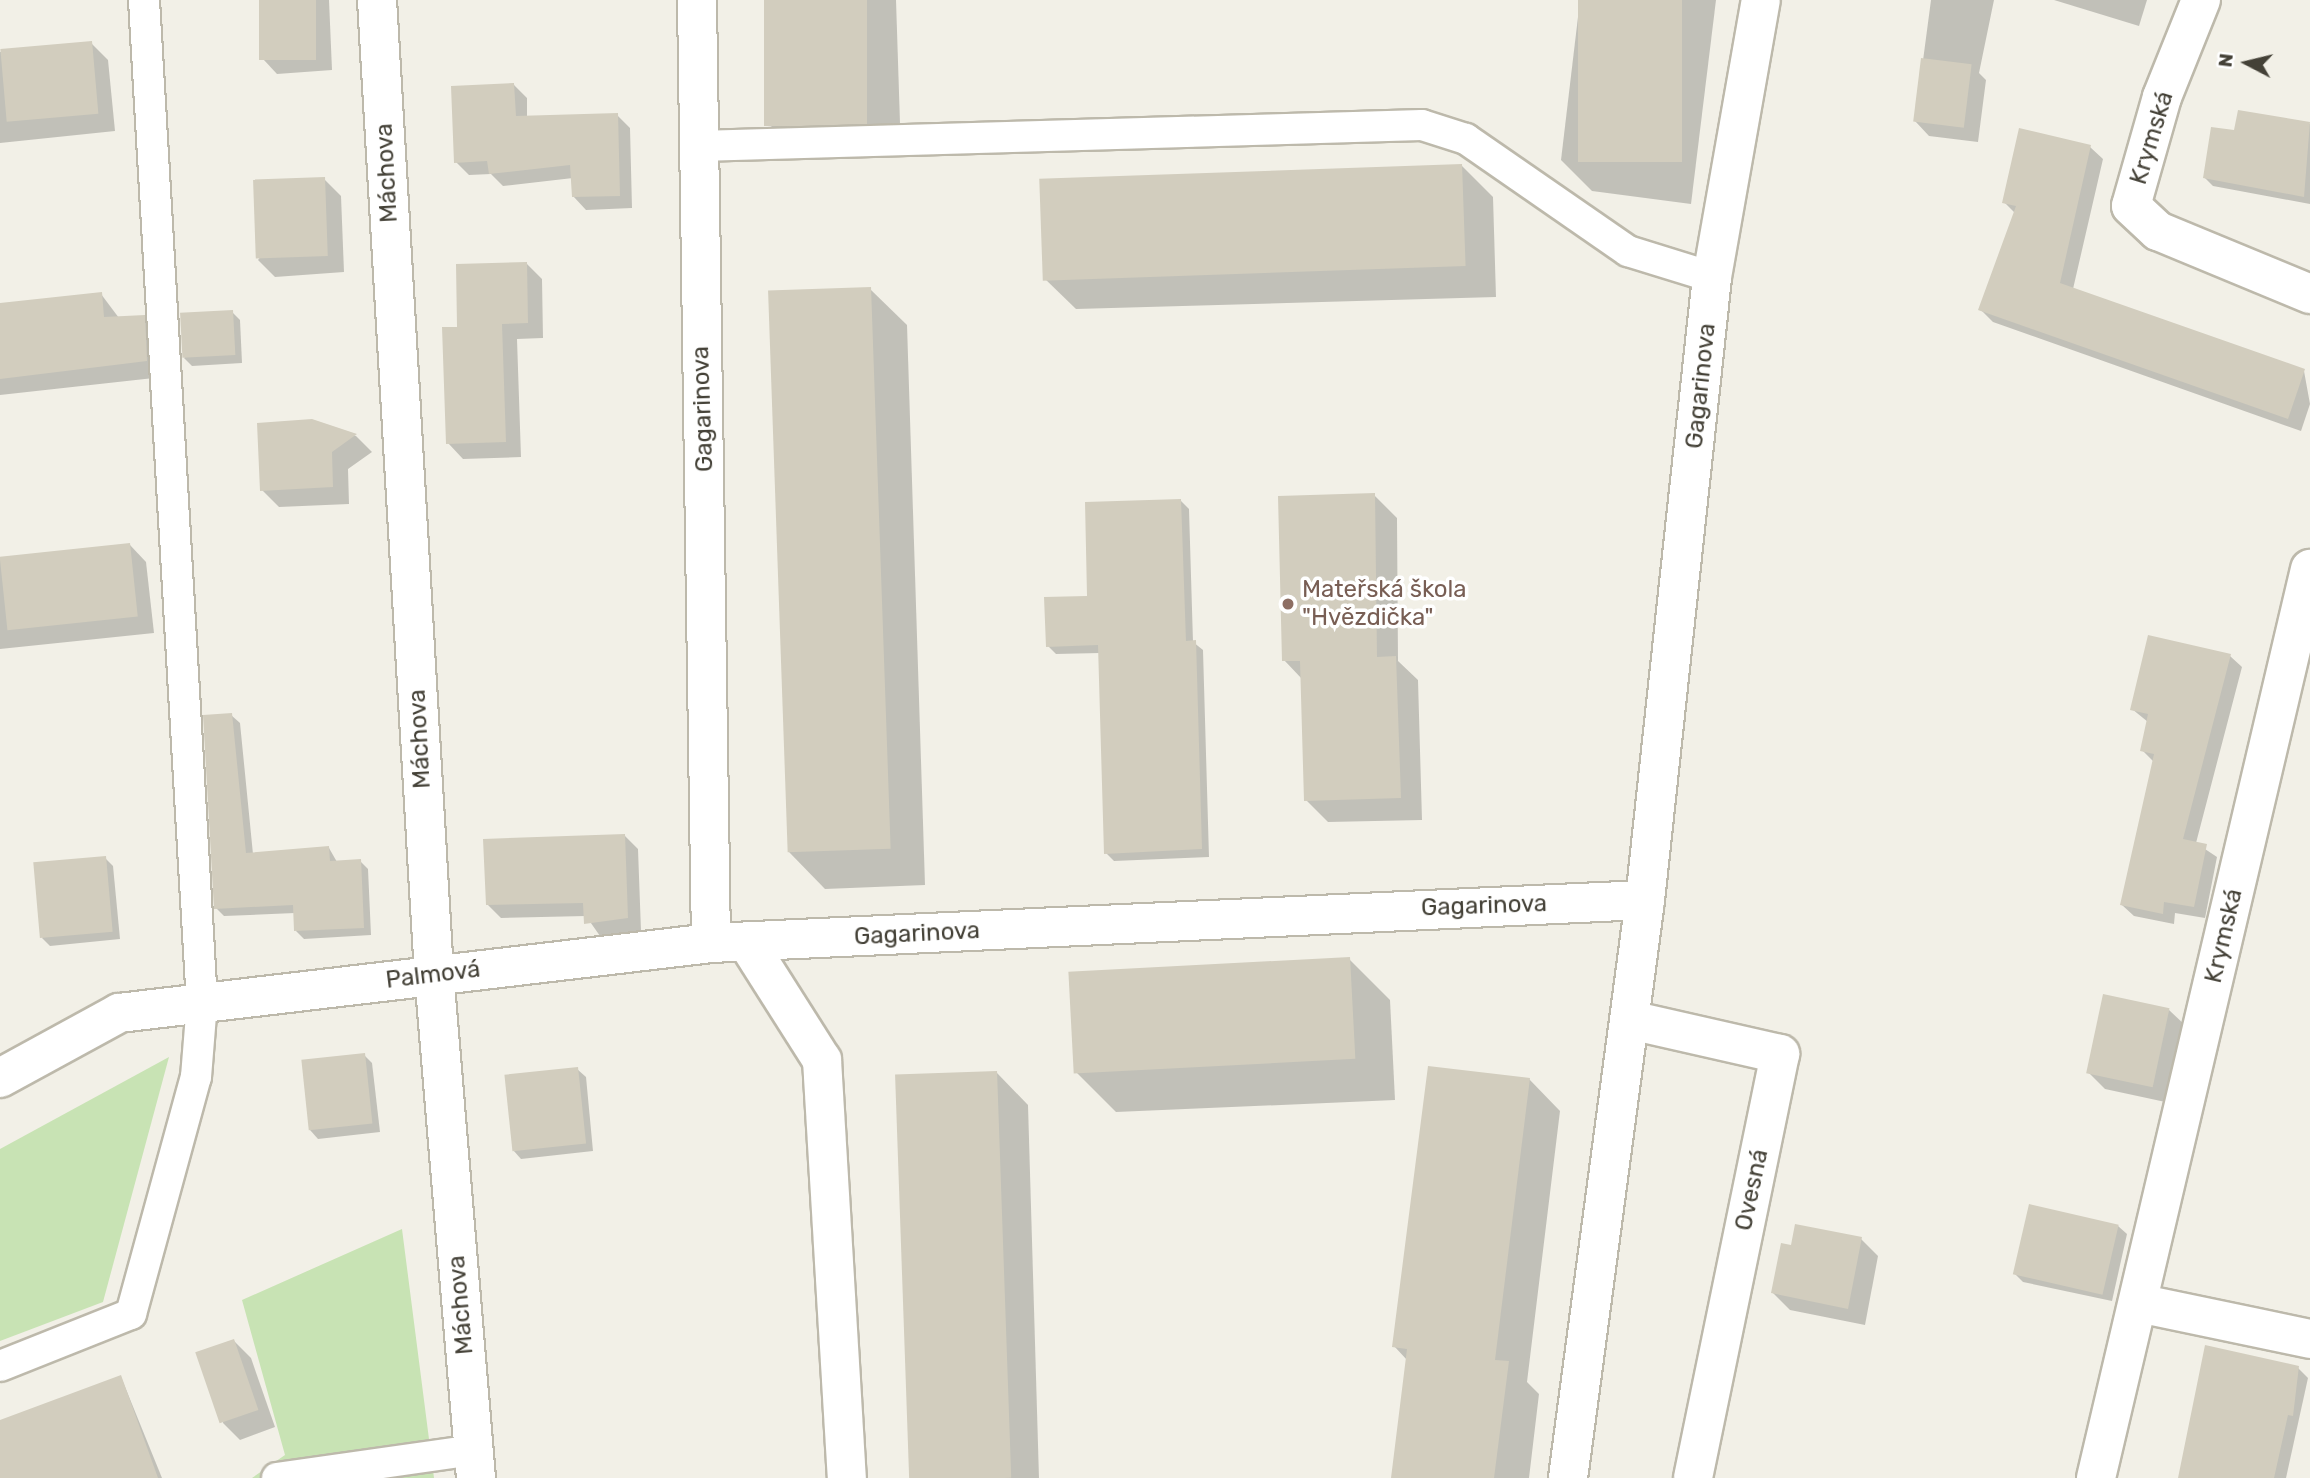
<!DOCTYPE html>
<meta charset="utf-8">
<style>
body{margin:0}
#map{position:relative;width:2310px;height:1478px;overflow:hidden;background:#f2f0e7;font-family:Rubik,sans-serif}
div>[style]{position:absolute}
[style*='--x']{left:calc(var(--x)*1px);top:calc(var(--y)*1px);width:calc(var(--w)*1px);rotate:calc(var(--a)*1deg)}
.green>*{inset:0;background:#c8e3b4}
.shadow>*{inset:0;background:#0003}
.building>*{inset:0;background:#d2cdbe;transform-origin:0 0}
.roads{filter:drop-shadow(2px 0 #bdb9ab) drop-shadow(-2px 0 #bdb9ab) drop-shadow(0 2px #bdb9ab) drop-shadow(0 -2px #bdb9ab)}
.lane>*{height:30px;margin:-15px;padding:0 15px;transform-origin:15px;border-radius:15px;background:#fff}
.street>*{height:38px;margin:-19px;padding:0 19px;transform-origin:19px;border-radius:19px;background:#fff}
.dots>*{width:19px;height:19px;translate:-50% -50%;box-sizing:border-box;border:4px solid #fff;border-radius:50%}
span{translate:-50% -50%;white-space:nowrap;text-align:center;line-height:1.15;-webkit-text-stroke:7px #fff;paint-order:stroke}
.street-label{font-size:24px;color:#444137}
.education-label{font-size:24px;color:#785e54}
.left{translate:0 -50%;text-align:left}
.north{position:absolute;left:2212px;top:28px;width:70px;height:70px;-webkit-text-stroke:5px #fff;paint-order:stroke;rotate:277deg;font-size:19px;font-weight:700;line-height:28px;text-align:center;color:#444137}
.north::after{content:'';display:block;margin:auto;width:24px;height:32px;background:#444137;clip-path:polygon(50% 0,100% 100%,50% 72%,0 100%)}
</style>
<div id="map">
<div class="green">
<div style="clip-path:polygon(169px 1057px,103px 1302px,0 1341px,0 1149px)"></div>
<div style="clip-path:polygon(402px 1229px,434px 1478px,252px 1478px,285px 1455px,242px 1300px)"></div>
</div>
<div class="shadow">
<div style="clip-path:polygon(260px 0,329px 0,332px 70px,277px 74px,263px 59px)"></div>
<div style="clip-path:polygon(766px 0,896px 0,901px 154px,801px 157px,770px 125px)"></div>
<div style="clip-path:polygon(1580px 0,1716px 0,1691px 204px,1592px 191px,1561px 160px)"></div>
<div style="clip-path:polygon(1931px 0,1994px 0,1979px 73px,1986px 80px,1978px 142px,1929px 136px,1915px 121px)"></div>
<div style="clip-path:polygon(2054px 0,2147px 0,2139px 26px)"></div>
<div style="clip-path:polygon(91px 43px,108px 60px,115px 131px,0 143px,0 52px)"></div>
<div style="clip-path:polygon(514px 85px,527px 98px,527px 117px,617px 115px,630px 128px,632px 208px,586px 210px,573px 196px,573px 178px,503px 186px,491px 174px,469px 175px,456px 162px)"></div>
<div style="clip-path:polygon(2239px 112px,2310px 124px,2310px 204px,2213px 186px,2204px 177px,2235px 132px)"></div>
<div style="clip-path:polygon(2090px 147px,2103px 159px,2073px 289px,2304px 371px,2310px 404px,2301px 431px,1993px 322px,1980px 309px,2015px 213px,2004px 202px)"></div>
<div style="clip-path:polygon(1461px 165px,1493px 197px,1496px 297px,1076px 309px,1044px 278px)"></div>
<div style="clip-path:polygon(324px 179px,341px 196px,344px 272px,275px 277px,258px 260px)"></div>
<div style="clip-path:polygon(527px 264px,542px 279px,543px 338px,517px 339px,521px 457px,463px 459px,448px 443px,459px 328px)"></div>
<div style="clip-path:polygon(870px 289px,907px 325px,925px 885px,825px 889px,789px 852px)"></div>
<div style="clip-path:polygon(101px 294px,119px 318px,144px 317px,161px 334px,163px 377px,0 395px,0 305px)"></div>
<div style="clip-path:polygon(232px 312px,240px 320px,242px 363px,192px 366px,184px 358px)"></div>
<div style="clip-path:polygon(312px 420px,356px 436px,372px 452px,348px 469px,349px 504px,279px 507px,262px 490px)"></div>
<div style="clip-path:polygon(1374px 495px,1397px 518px,1398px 661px,1418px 680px,1422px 820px,1328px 822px,1306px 800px,1302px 679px,1284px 660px)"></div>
<div style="clip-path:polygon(1181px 501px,1189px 509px,1193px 642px,1203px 650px,1209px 857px,1114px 861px,1106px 853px,1100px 653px,1056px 654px,1048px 646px)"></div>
<div style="clip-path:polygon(130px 545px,146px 562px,154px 633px,0 649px,0 558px)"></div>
<div style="clip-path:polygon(2230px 656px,2242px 667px,2196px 843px,2217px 857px,2205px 918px,2175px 913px,2174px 924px,2134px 916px,2122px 905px,2154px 762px,2142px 750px,2148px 722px,2132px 709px)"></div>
<div style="clip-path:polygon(231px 715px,240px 723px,253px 854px,329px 848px,337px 862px,360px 861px,368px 869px,371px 935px,304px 939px,296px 931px,295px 913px,224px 916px,216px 908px)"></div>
<div style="clip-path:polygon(625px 836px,638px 849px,641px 931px,600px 936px,586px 916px,501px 918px,487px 904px)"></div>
<div style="clip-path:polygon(105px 858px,113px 866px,120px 939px,50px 946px,42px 938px)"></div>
<div style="clip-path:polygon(1349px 959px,1390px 1000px,1395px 1100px,1116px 1112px,1075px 1071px)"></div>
<div style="clip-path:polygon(2169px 1010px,2186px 1026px,2170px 1103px,2105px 1089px,2088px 1072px)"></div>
<div style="clip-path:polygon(364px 1055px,372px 1063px,380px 1132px,318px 1139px,310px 1130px)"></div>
<div style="clip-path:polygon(577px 1069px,586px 1077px,593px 1151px,521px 1159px,513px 1150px)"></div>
<div style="clip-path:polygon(997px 1073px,1028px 1105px,1039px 1478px,910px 1478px)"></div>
<div style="clip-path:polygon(1529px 1079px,1560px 1111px,1527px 1382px,1539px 1394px,1529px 1478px,1393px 1478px,1407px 1360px,1394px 1346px)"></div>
<div style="clip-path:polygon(2118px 1226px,2127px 1234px,2112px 1301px,2023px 1282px,2015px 1274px)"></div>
<div style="clip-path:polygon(1861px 1239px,1878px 1256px,1865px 1325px,1790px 1310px,1773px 1293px,1792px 1247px)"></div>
<div style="clip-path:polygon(234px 1341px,251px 1358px,275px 1427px,240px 1440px,223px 1423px)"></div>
<div style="clip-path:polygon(2298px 1368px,2308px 1378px,2286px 1478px,2179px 1478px)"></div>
<div style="clip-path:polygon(121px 1377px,162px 1478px,0 1478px,0 1421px)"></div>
</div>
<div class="building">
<div style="left:259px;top:0;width:57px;height:60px"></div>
<div style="left:764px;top:0;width:103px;height:126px"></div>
<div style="left:1578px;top:0;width:104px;height:162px"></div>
<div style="left:92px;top:41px;width:73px;height:92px;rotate:85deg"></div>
<div style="left:1921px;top:58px;width:51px;height:64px;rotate:7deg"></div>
<div style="clip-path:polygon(514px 83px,516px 116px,618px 113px,620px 196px,572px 197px,570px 165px,489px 174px,487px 161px,454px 163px,451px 86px)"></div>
<div style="clip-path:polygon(2238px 110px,2310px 122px,2304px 197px,2203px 178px,2211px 127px,2234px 130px)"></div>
<div style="clip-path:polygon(2019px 128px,2091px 145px,2060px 283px,2305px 369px,2288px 419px,1978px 310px,2016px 206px,2002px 203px)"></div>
<div style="left:1462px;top:164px;width:102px;height:423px;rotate:88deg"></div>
<div style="left:325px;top:177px;width:79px;height:72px;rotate:88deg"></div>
<div style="clip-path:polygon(527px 262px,528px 323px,502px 324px,506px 442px,446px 444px,442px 327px,457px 327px,456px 264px)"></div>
<div style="left:871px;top:287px;width:562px;height:103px;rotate:88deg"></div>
<div style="clip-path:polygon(102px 292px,104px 317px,145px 315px,147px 361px,0 379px,0 303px)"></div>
<div style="left:233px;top:310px;width:45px;height:53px;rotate:87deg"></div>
<div style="clip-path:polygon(312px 419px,357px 434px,332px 452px,333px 487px,260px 491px,257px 423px)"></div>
<div style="clip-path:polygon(1375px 493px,1377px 657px,1396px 656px,1401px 798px,1304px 801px,1300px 661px,1282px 661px,1278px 496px)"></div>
<div style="clip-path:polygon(1181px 499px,1186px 641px,1196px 640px,1202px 849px,1104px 854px,1098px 645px,1046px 647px,1044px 597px,1087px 596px,1085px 502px)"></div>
<div style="left:130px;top:543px;width:74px;height:131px;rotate:84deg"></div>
<div style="clip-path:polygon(2148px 635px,2231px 654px,2183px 839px,2207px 844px,2194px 907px,2164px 902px,2163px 914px,2120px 905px,2154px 754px,2140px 751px,2148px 714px,2130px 710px)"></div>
<div style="clip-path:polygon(232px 713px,246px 853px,329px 846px,330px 861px,361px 859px,364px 928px,294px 931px,293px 905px,214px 909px,203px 715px)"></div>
<div style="clip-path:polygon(625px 834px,628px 918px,584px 924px,583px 903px,486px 905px,483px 839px)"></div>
<div style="left:106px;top:856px;width:76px;height:73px;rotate:85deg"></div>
<div style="left:1350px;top:957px;width:102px;height:282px;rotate:87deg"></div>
<div style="left:2103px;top:994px;width:68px;height:81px;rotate:12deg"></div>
<div style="left:365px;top:1053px;width:71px;height:64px;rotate:84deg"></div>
<div style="clip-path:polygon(1428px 1066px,1530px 1078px,1495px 1360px,1509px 1361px,1494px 1478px,1391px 1478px,1407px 1349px,1392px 1347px)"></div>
<div style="left:578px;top:1067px;width:77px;height:74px;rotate:84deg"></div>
<div style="left:997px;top:1071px;width:407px;height:102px;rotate:88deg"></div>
<div style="left:2029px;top:1204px;width:92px;height:72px;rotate:13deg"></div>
<div style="clip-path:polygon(1795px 1224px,1862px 1237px,1848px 1309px,1771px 1293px,1781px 1243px,1791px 1245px)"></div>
<div style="left:234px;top:1339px;width:75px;height:41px;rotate:71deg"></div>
<div style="clip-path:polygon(2205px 1345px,2299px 1366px,2293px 1416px,2288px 1415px,2274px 1478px,2178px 1478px)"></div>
<div style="clip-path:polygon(121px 1375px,158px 1478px,0 1478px,0 1420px)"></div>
</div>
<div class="roads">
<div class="lane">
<div style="--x:699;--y:146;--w:723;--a:-1.66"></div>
<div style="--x:1422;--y:125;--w:46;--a:17.7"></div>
<div style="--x:1466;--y:139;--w:197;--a:34.7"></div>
<div style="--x:1628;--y:251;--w:88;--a:17.2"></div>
<div style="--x:0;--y:1366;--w:141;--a:-21.7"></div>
<div style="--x:131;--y:1314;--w:246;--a:-74.7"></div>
<div style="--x:196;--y:1077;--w:74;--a:-85.4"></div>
<div style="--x:202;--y:1003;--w:1005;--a:-93.31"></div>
<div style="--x:277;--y:1478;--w:198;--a:-8.1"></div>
</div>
<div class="street">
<div style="--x:377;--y:0;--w:976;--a:86.65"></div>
<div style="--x:434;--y:974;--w:506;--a:85.24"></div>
<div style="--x:697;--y:0;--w:943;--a:89.15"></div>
<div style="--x:2201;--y:0;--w:105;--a:111.9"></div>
<div style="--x:2162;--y:97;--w:113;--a:105.9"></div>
<div style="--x:2131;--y:206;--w:37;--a:43"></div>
<div style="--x:2158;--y:231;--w:165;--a:22.5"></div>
<div style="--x:747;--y:942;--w:140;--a:57.6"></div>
<div style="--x:822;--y:1060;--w:419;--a:86.6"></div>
<div style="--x:1630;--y:1020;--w:154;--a:12.8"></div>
<div style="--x:1780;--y:1054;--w:433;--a:101.6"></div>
<div style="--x:0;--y:1078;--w:136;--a:-28.6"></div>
<div style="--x:119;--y:1013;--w:596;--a:-6.74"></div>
<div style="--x:711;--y:943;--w:935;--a:-2.64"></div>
<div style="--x:2138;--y:1303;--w:176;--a:11.8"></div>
<div style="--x:1568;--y:1478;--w:583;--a:-82.41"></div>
<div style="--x:1645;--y:900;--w:627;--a:-83.86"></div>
<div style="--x:1712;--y:277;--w:281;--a:-80"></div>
<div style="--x:2096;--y:1478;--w:934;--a:-76.75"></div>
</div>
</div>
<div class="dots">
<div style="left:1288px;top:604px;background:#8d6e63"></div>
</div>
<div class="street-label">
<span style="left:2152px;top:138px;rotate:-73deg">Krymská</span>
<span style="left:387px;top:173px;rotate:-93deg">Máchova</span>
<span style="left:1701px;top:386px;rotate:-84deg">Gagarinova</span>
<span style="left:703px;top:409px;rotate:-92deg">Gagarinova</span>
<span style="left:420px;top:739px;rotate:-93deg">Máchova</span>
<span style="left:1484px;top:906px;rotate:-2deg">Gagarinova</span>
<span style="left:917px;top:934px;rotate:-3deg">Gagarinova</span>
<span style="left:2224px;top:936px;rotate:-77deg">Krymská</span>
<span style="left:433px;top:975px;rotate:-7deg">Palmová</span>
<span style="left:1752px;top:1190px;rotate:-78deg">Ovesná</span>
<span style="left:461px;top:1305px;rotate:-95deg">Máchova</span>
</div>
<div class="education-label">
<span class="left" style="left:1302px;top:604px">Mateřská škola<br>"Hvězdička"</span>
</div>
<div class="north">N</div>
</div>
